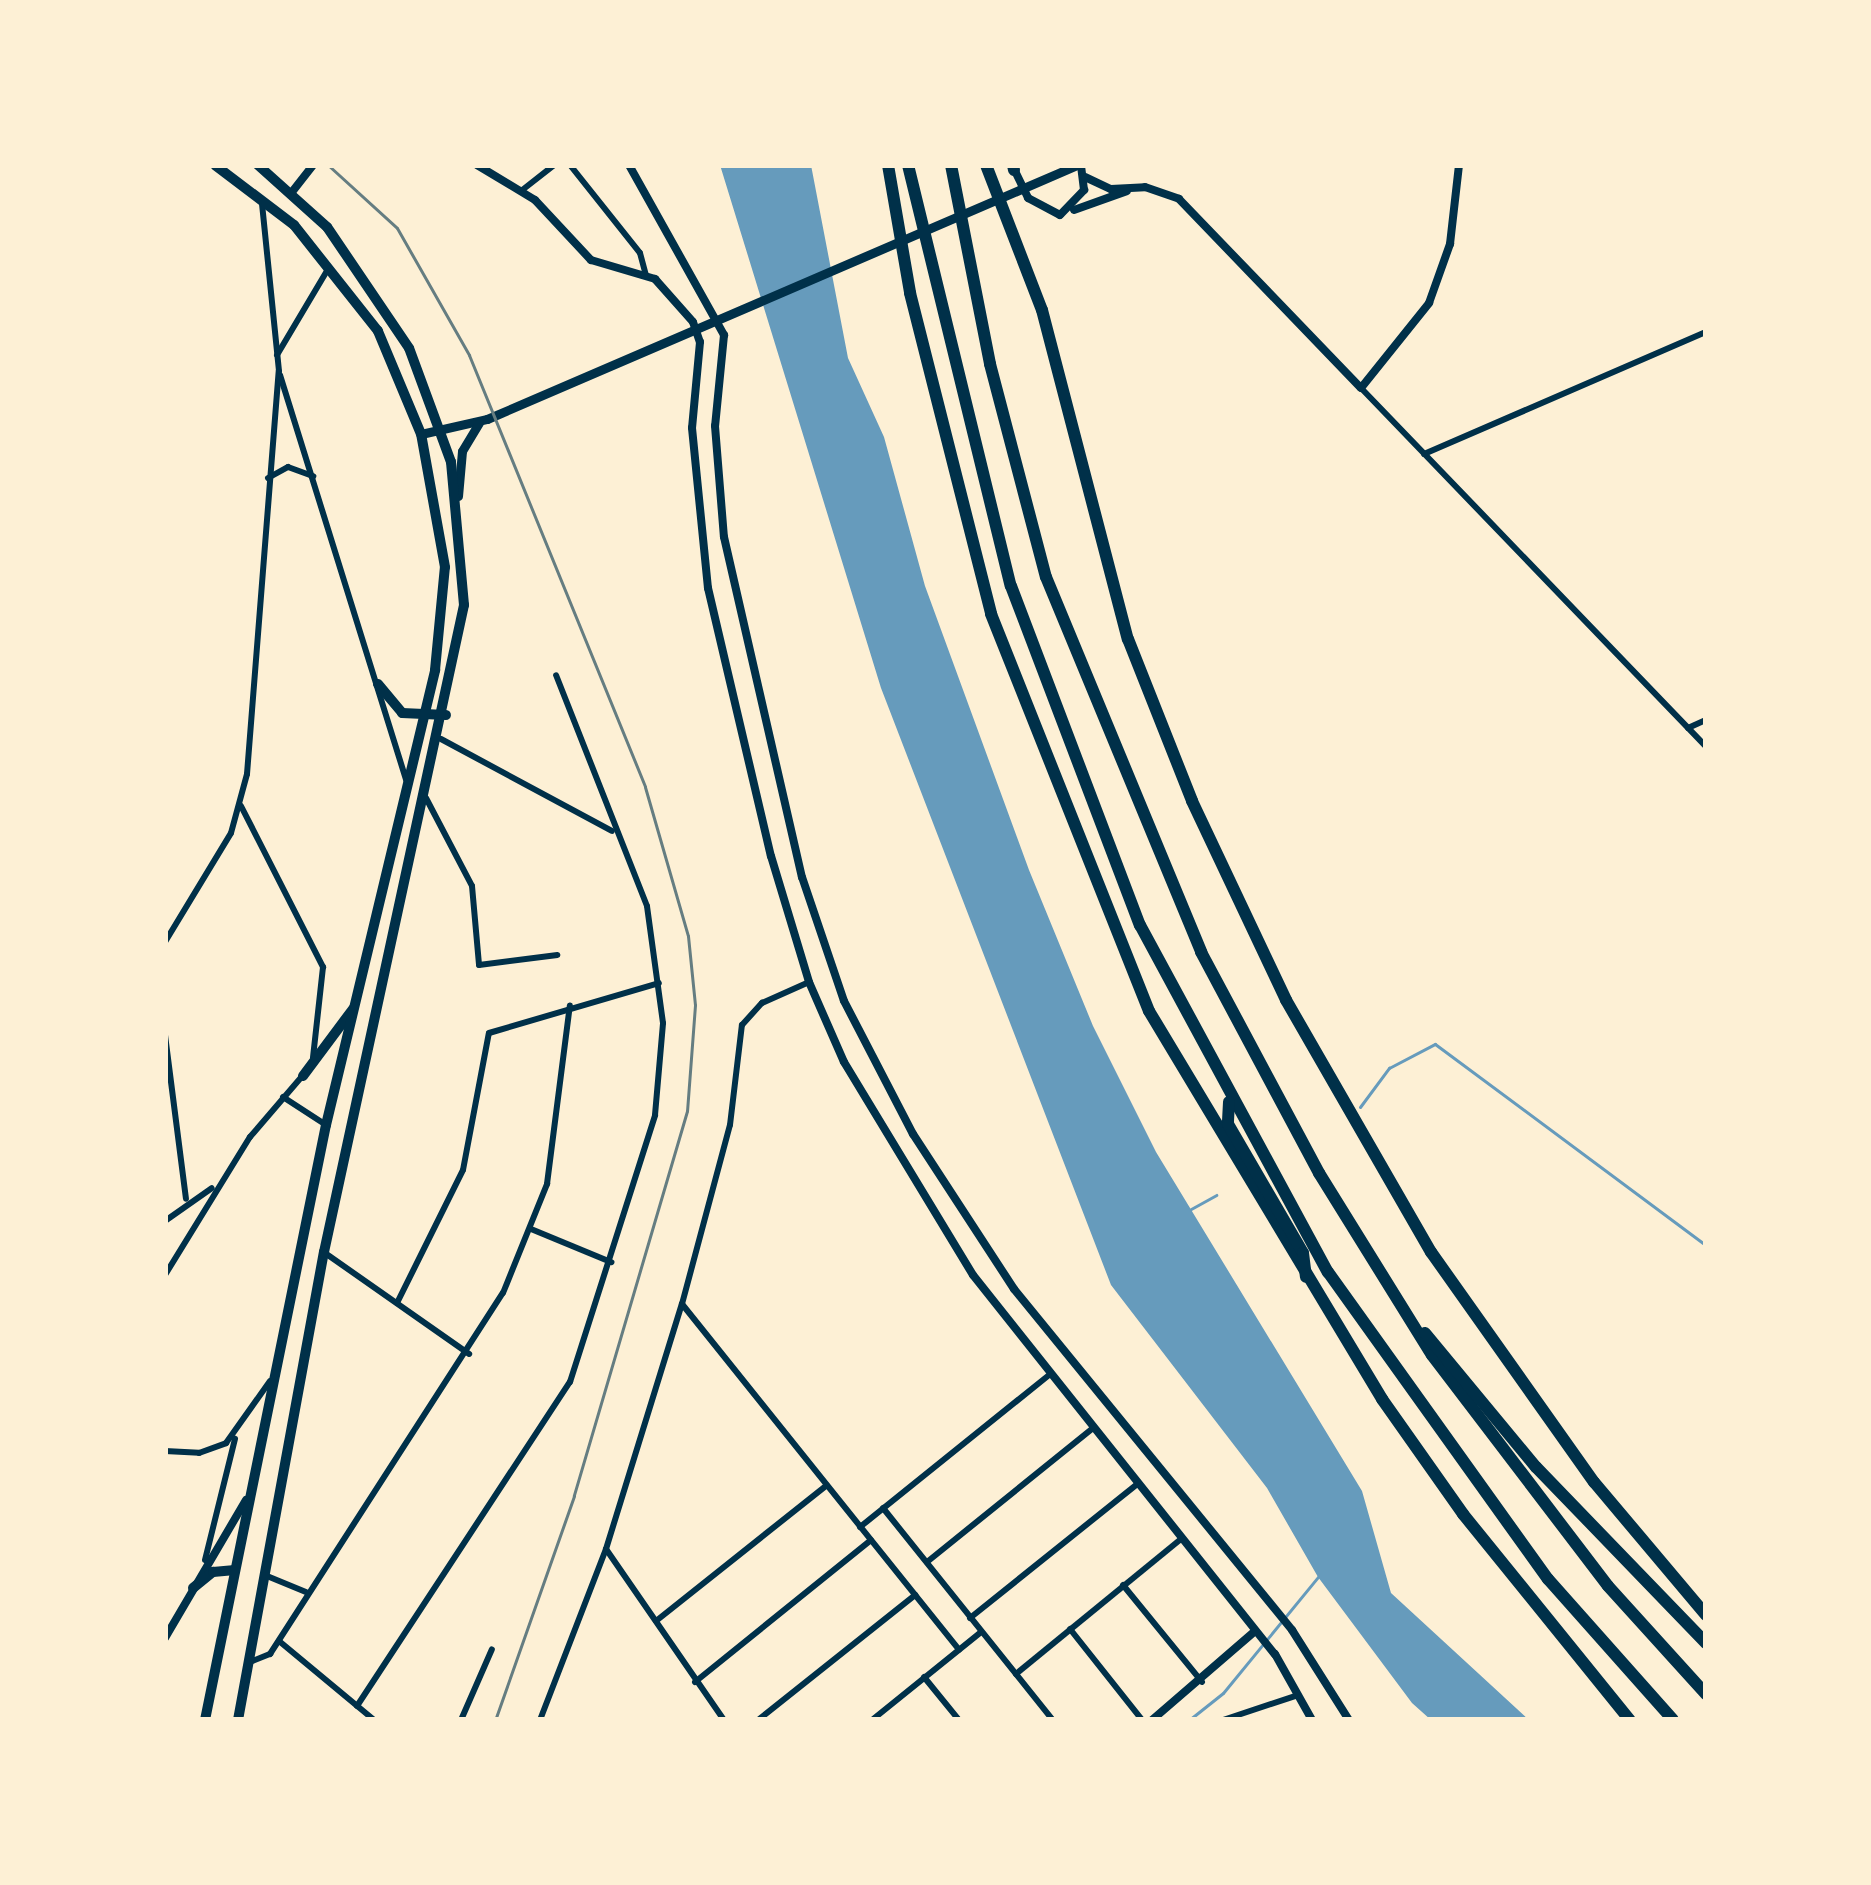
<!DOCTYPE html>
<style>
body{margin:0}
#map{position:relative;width:1871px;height:1885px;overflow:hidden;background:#fdf0d5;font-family:"Open Sans",sans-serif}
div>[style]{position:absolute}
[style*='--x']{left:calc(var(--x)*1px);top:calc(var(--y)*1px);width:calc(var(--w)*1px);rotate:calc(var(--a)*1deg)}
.water>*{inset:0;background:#669bbc}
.stream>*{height:3px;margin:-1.5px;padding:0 1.5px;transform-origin:1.5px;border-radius:1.5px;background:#669bbc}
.minor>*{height:6px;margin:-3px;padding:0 3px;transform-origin:3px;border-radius:3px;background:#003049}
.tertiary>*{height:8px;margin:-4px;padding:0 4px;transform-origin:4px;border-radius:4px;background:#003049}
.secondary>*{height:9px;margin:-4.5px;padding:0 4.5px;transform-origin:4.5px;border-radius:4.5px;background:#003049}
.primary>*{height:10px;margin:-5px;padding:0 5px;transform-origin:5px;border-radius:5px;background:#003049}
.motorway>*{height:12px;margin:-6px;padding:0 6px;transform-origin:6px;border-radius:6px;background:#003049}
.rail>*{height:3px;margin:-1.5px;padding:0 1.5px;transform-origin:1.5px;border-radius:1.5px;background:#657d81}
span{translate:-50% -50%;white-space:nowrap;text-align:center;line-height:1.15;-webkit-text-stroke:12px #fdf0d5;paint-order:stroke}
.frame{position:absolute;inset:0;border:168px solid #fdf0d5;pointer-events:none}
</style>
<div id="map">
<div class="water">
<div style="clip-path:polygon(720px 165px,811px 165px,848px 358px,884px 437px,925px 586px,1029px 870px,1093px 1026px,1156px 1152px,1362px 1491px,1391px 1593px,1529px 1720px,1431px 1720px,1412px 1703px,1318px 1577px,1267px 1488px,1111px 1285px,881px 688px)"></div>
</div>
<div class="stream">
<div style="--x:1360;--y:1107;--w:49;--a:-53.4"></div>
<div style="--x:1389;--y:1068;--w:52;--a:-27.6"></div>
<div style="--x:1435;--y:1044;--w:337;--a:36.6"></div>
<div style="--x:1191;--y:1209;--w:29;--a:-29"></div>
<div style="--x:1189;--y:1720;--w:43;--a:-38.5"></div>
<div style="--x:1223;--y:1693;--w:150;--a:-50.7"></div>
</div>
<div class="minor">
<div style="--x:570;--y:165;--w:112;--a:51.5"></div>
<div style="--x:640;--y:253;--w:23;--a:75"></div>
<div style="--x:521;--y:191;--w:42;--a:-38.2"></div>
<div style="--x:277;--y:355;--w:100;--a:-59.3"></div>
<div style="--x:280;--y:375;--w:424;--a:72.7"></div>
<div style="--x:1361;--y:388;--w:498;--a:46.1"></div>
<div style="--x:1424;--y:454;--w:307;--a:-23.4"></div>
<div style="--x:268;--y:478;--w:23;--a:-29"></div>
<div style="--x:288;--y:467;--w:27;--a:20"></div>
<div style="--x:1688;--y:728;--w:20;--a:-24"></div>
<div style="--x:441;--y:739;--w:194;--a:28.3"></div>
<div style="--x:426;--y:798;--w:99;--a:62.4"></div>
<div style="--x:472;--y:886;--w:79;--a:84.9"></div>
<div style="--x:479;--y:965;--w:79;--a:-7.3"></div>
<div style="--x:241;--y:806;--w:181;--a:63"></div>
<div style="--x:323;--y:967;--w:91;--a:96.3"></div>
<div style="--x:165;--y:942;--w:127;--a:-58.8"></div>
<div style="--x:231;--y:833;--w:61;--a:-74.8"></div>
<div style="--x:247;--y:774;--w:404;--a:-85.5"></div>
<div style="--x:279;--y:371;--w:167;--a:-95.8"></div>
<div style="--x:165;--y:1035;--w:165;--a:82.7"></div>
<div style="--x:283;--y:1097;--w:51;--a:33.1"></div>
<div style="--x:165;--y:1221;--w:57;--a:-35.1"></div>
<div style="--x:531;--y:1229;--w:87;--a:22.4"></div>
<div style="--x:325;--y:1253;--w:176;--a:35"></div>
<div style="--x:165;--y:1275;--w:162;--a:-58.4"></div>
<div style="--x:250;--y:1137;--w:83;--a:-49.4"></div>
<div style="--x:397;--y:1303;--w:148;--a:-63.6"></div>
<div style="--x:463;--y:1170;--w:139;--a:-79.3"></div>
<div style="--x:489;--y:1033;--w:177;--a:-16.4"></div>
<div style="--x:682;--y:1304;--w:443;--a:51.3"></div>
<div style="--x:165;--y:1451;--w:34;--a:3"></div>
<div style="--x:199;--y:1453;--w:29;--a:-20"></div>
<div style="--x:226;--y:1443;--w:76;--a:-54.6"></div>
<div style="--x:883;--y:1508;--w:272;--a:51.3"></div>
<div style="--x:860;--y:1527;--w:241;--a:-38.8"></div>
<div style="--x:606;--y:1549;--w:208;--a:55.4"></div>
<div style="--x:205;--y:1560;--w:125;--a:-76.1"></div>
<div style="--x:927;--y:1562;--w:212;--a:-38.9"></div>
<div style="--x:267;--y:1576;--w:42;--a:22.3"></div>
<div style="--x:1123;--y:1585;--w:125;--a:50.8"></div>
<div style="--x:970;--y:1618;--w:213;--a:-38.7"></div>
<div style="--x:656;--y:1621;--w:218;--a:-38.5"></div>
<div style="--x:1070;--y:1629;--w:116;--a:51.6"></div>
<div style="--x:279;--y:1641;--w:124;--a:39.7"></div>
<div style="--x:250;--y:1662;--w:22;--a:-22"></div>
<div style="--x:270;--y:1654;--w:430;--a:-57.2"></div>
<div style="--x:503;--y:1293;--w:118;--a:-68"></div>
<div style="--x:547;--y:1184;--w:180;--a:-82.7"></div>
<div style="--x:1016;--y:1674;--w:212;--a:-39.3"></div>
<div style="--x:924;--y:1677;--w:55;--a:50.9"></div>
<div style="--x:695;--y:1682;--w:226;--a:-38.9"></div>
<div style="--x:357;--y:1706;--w:388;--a:-56.7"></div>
<div style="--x:570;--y:1382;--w:280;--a:-72.3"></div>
<div style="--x:655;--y:1115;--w:92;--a:-85"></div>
<div style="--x:663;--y:1023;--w:118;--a:-97.8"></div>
<div style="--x:647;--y:906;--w:248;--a:-111.5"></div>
<div style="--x:461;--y:1720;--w:77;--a:-66.4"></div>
<div style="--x:540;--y:1720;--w:183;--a:-68.9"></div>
<div style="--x:606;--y:1549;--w:257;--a:-72.8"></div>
<div style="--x:682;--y:1304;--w:185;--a:-75"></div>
<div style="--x:730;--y:1125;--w:101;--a:-83.2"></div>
<div style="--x:742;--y:1025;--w:30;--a:-48"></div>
<div style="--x:762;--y:1003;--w:51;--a:-24.1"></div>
<div style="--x:758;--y:1720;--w:201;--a:-38.5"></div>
<div style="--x:872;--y:1720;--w:140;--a:-38.9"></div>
<div style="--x:1223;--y:1720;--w:79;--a:-18.4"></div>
</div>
<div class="tertiary">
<div style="--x:477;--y:165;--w:68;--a:31.1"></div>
<div style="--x:535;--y:200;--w:82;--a:47"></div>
<div style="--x:591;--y:260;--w:67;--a:16.5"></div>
<div style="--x:655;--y:279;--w:57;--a:48.5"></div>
<div style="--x:693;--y:322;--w:21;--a:71"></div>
<div style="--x:700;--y:342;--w:86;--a:95.3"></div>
<div style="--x:692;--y:428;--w:161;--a:84.3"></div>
<div style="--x:708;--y:588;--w:275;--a:76.8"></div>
<div style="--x:771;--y:856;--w:132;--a:73.2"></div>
<div style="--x:809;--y:982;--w:87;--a:66.4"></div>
<div style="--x:844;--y:1062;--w:249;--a:58.8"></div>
<div style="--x:973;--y:1275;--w:485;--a:51.5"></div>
<div style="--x:1275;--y:1654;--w:76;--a:60.7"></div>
<div style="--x:629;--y:165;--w:195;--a:60.8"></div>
<div style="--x:724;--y:335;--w:91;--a:95.6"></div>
<div style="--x:715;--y:426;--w:111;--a:85.4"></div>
<div style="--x:724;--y:537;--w:349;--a:77.1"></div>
<div style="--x:802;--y:877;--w:131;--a:71.3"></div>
<div style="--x:844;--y:1001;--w:150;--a:62.6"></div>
<div style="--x:913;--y:1134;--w:185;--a:56.9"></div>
<div style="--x:1014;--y:1289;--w:440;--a:50.8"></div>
<div style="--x:1292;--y:1630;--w:107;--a:57.7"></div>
<div style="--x:1015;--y:171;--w:30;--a:64"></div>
<div style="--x:1028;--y:198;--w:36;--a:28"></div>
<div style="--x:1060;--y:215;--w:35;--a:-46"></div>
<div style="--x:1084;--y:190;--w:25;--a:-97"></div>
<div style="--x:1085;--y:177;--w:29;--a:25"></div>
<div style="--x:1111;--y:189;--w:34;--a:-3"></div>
<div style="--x:1145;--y:187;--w:36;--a:19"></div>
<div style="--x:1179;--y:199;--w:262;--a:46.1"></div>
<div style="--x:1361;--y:388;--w:109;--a:-51.3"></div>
<div style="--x:1429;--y:303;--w:63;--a:-70.4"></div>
<div style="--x:1450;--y:244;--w:80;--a:-83.5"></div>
<div style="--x:292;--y:192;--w:34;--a:-52"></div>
<div style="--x:1074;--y:210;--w:56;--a:-19.7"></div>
<div style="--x:165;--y:1638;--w:160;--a:-59.6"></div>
<div style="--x:1152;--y:1720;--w:136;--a:-40.8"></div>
</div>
<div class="secondary">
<div style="--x:421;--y:434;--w:68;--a:-12.8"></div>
<div style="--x:487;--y:419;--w:642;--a:-23.29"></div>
<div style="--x:458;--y:496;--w:45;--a:-84.9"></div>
<div style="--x:462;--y:451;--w:33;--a:-59"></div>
</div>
<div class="primary">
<div style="--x:378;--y:684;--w:38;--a:50"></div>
<div style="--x:402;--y:713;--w:44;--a:2.6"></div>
<div style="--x:303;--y:1076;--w:84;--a:-53.3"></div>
<div style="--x:193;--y:1588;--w:26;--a:-39"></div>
<div style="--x:213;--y:1572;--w:22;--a:-5"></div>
<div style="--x:205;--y:1720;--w:607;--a:-78.51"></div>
<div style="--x:326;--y:1125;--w:468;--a:-76.5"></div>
<div style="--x:435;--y:670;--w:103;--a:-84.5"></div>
<div style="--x:445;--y:567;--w:135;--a:-100.2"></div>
<div style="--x:421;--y:434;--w:112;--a:-112.7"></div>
<div style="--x:378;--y:331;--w:135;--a:-128.4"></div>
<div style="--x:294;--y:225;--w:99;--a:-142.8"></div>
<div style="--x:238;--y:1720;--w:476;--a:-79.6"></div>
<div style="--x:324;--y:1252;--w:662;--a:-77.79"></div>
<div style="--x:464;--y:605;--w:144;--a:-95.2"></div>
<div style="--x:451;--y:462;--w:121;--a:-110.2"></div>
<div style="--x:409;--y:348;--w:146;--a:-124.1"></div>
<div style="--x:327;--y:227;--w:93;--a:-138.1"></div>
</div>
<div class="motorway">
<div style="--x:888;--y:165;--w:130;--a:80.2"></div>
<div style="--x:910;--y:293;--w:331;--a:75.8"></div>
<div style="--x:991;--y:614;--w:427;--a:68.3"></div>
<div style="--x:1149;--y:1011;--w:453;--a:59"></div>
<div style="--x:1382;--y:1399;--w:141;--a:54.8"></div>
<div style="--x:1463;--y:1514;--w:265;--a:51"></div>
<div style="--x:908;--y:165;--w:433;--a:76.3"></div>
<div style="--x:1011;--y:586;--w:363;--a:69.2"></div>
<div style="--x:1140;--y:925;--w:395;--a:61.6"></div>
<div style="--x:1328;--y:1272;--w:378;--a:54.4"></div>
<div style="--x:1548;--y:1579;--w:188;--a:48.4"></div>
<div style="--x:951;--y:165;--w:203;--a:78.9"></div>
<div style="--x:990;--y:364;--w:220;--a:75.3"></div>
<div style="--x:1046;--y:577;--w:406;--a:67.5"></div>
<div style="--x:1201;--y:952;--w:251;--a:61.9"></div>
<div style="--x:1319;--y:1173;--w:214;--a:58.2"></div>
<div style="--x:1432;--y:1355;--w:290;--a:52.7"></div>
<div style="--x:1608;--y:1586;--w:146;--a:47.8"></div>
<div style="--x:986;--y:165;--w:155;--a:68.9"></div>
<div style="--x:1042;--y:310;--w:340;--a:75.4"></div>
<div style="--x:1128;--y:639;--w:174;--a:68.4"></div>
<div style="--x:1192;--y:801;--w:220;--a:64.7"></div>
<div style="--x:1286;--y:1000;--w:291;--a:60.1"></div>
<div style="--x:1431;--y:1252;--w:282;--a:54.7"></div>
<div style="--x:1594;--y:1482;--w:174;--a:49.9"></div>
<div style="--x:1013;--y:165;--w:5;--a:79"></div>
<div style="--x:1229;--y:1102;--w:22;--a:93"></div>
<div style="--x:1228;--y:1124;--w:149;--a:59.8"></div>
<div style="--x:1303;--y:1253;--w:24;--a:83"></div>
<div style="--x:1425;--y:1333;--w:174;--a:50.4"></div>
<div style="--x:1536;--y:1467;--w:245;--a:46"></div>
</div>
<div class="rail">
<div style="--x:328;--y:165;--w:93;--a:42.4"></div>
<div style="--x:397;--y:228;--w:146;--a:60.4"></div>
<div style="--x:469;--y:355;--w:466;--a:67.8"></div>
<div style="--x:645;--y:787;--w:155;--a:73.9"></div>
<div style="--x:688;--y:936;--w:69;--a:84.2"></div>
<div style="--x:695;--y:1005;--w:106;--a:94.3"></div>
<div style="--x:687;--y:1111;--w:401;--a:106.4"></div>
<div style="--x:574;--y:1496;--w:238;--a:109.4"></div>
</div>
<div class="frame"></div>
</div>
